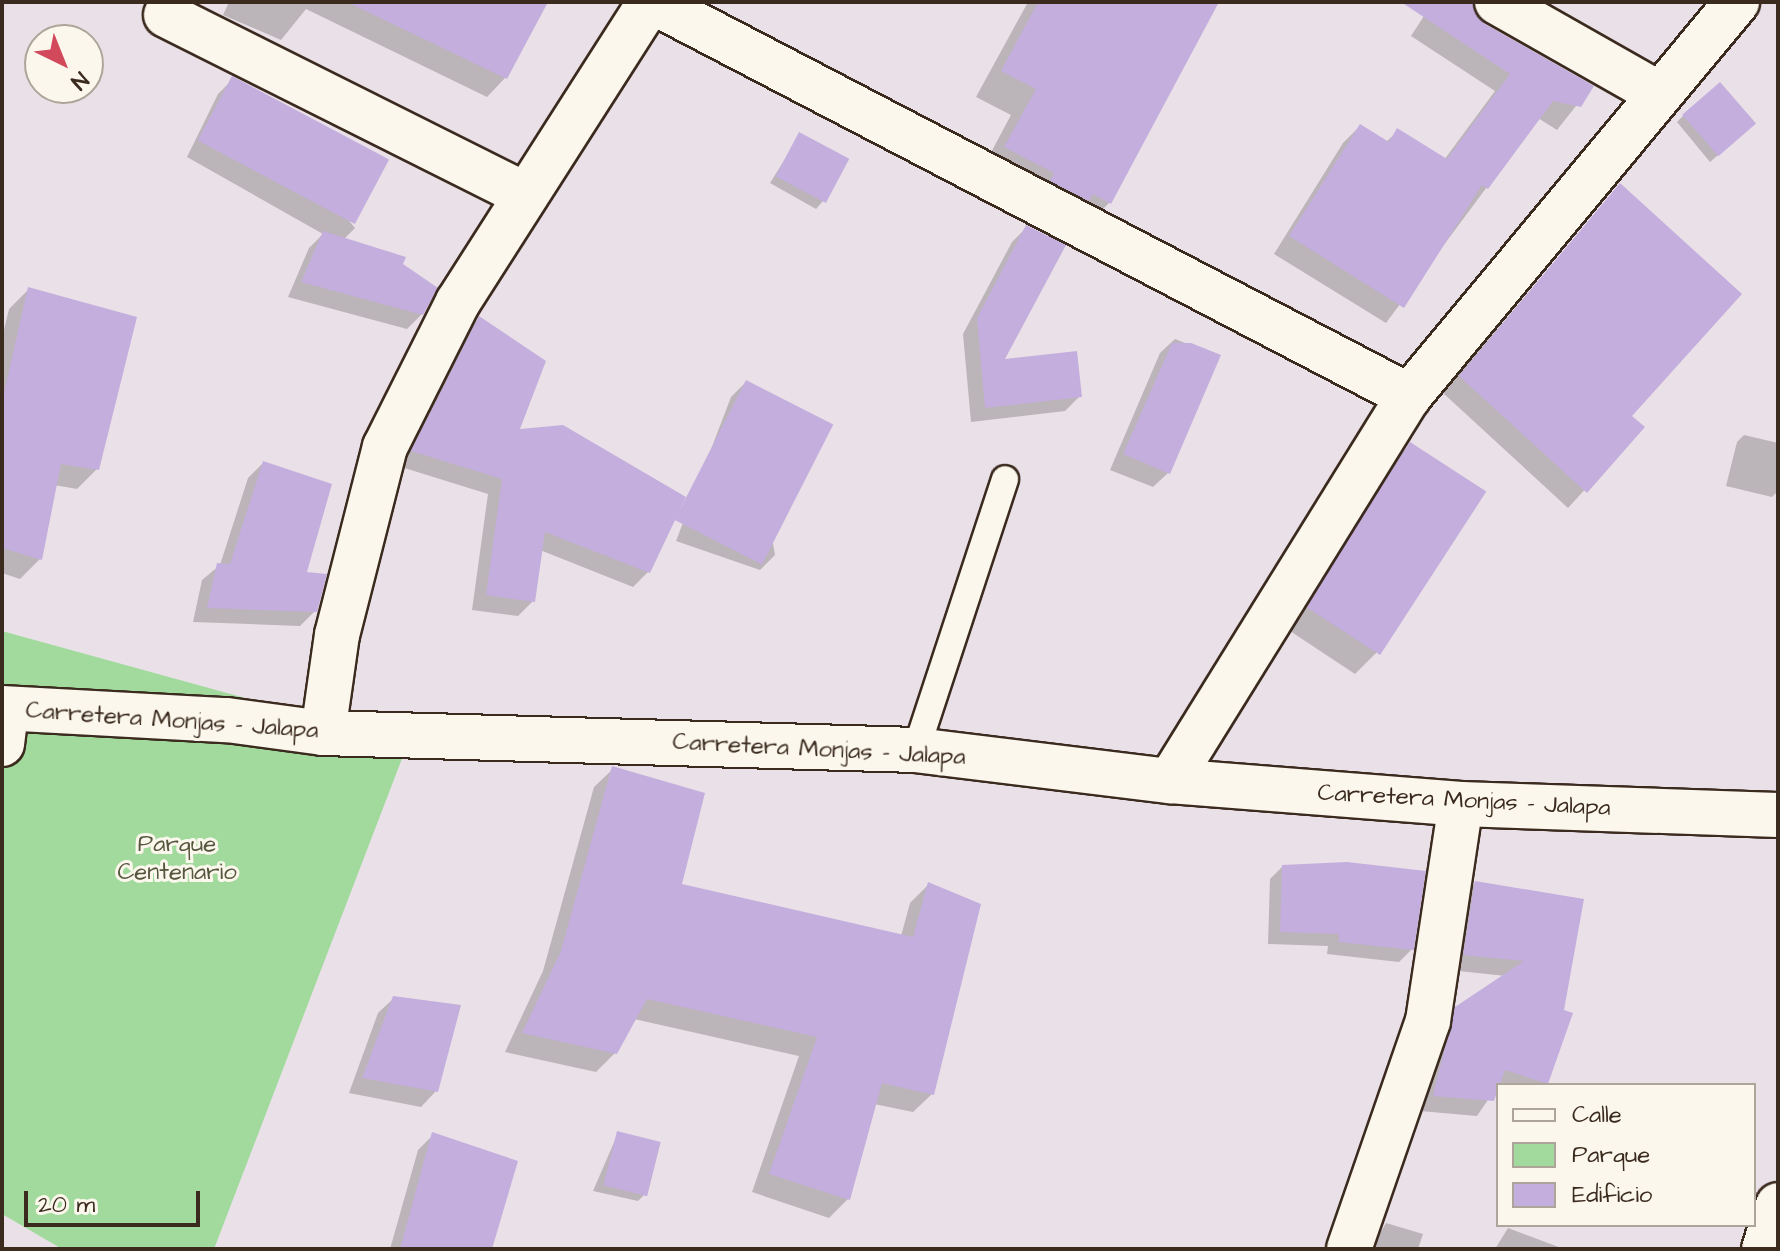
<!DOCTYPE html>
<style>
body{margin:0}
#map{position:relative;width:1780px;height:1251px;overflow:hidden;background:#eae1e8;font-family:"Architects Daughter",sans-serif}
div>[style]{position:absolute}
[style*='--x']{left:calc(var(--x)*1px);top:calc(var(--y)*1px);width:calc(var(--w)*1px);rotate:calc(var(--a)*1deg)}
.green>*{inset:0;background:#a2da9e}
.shadow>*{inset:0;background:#0003}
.building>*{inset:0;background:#c4aedd;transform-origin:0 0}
.roads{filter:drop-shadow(2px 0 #3b2a1e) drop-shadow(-2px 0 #3b2a1e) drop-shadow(0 2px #3b2a1e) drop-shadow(0 -2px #3b2a1e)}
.lane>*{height:26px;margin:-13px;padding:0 13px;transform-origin:13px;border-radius:13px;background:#fbf7ec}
.street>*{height:44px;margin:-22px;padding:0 22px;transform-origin:22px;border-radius:22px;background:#fbf7ec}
.primary>*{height:44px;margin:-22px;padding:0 22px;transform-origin:22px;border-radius:22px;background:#fbf7ec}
span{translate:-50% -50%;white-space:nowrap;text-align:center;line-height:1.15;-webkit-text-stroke:6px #fbf7ec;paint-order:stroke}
.street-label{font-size:24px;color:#3b2a1e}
.park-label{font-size:24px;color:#55563e}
.frame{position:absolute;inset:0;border:4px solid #3b2a1e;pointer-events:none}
.legend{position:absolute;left:1496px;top:1083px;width:260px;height:144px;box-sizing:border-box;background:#fbf7ec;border:2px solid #aea59a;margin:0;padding:10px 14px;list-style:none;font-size:24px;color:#3b2a1e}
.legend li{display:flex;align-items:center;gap:16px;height:40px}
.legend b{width:40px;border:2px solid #aea59a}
.north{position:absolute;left:24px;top:24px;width:80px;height:80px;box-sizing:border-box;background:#fbf7ec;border:2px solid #aea59a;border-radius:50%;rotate:137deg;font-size:22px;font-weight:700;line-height:32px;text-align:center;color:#3b2a1e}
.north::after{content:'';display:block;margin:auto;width:28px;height:36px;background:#d1495b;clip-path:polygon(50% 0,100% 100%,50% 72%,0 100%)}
.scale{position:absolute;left:24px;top:1191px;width:176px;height:36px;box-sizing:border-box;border:4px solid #3b2a1e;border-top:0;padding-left:10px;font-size:24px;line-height:28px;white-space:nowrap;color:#3b2a1e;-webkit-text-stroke:6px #fbf7ec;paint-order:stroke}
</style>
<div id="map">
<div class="green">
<div style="clip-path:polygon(2px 631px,408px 743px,214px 1249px,62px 1249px,2px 1214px)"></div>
</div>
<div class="shadow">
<div style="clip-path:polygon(229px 2px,546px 2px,505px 78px,487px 97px,306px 9px,281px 40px,223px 15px)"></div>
<div style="clip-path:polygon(1028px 2px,1217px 2px,1109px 203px,1083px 229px,980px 173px,1011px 115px,976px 97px)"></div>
<div style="clip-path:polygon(1433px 2px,1472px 2px,1473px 15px,1483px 25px,1591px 87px,1557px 130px,1538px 118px,1386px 323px,1274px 254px,1343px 143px,1360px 126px,1386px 142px,1398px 131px,1444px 160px,1495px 91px,1411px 36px)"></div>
<div style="clip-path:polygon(233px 79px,355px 228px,344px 239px,400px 265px,422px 314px,407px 329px,288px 297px,309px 248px,323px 234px,187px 157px,218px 94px)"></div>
<div style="clip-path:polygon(1684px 115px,1746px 131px,1710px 162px,1677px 122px)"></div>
<div style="clip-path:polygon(800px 135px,823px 201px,816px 209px,770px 183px)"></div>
<div style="clip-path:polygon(1620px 185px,1629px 416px,1642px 427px,1568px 508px,1443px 393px)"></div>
<div style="clip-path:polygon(1027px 227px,1001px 361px,1080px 396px,1065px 411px,971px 422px,963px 334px,1012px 242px)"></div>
<div style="clip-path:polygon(29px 289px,97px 469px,77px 489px,54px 485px,40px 559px,20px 579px,2px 573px,2px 338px,9px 309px)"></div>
<div style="clip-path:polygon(479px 318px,517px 432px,683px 498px,648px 572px,633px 587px,540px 550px,533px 601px,518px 616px,472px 610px,488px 494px,398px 466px,465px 333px)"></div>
<div style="clip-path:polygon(1175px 339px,1218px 356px,1168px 473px,1153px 487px,1110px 470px,1160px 353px)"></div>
<div style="clip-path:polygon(746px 382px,775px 555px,760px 570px,676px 541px,731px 397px)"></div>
<div style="clip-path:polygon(1744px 435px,1778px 443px,1778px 491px,1772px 497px,1726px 486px,1737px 442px)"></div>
<div style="clip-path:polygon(1410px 445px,1376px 653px,1355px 674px,1287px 629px,1389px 466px)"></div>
<div style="clip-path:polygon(263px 463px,315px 611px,300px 626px,193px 622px,202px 580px,220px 565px,248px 478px)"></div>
<div style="clip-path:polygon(613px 769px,679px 886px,901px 936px,910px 903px,929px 884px,932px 1094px,913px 1112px,874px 1104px,848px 1199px,829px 1218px,752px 1192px,799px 1056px,634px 1019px,615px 1053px,596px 1072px,505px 1052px,543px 971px,594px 787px)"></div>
<div style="clip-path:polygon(1283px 866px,1412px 949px,1399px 962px,1327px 954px,1328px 946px,1268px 944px,1270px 879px)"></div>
<div style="clip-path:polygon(1475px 883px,1568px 975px,1546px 1083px,1498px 1085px,1477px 1116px,1420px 1111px,1441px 1024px,1506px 976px,1449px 970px,1460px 898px)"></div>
<div style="clip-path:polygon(394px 998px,436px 1091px,421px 1107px,349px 1093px,378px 1013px)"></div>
<div style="clip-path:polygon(618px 1133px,645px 1194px,638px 1201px,593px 1191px)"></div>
<div style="clip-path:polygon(433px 1135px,490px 1249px,390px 1249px,418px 1150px)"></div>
<div style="clip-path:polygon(1386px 1223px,1423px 1234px,1418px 1249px,1371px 1249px)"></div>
<div style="clip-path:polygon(1508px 1228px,1564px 1249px,1495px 1249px)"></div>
</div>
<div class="building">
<div style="clip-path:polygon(347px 2px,548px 2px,507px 79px)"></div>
<div style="clip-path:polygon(1038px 2px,1219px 2px,1111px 204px,1093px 194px,1089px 201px,1050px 181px,1054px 173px,1004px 147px,1036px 89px,1001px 71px)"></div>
<div style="clip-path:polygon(1401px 2px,1472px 2px,1485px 24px,1594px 86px,1581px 107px,1553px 101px,1488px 189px,1482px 185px,1404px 308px,1289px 236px,1360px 124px,1389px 142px,1397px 128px,1447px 159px,1510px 74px)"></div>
<div style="left:232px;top:76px;width:178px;height:73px;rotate:28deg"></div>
<div style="left:1720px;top:82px;width:55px;height:50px;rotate:49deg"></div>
<div style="left:799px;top:132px;width:57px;height:50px;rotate:28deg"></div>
<div style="clip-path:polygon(1620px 183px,1742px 294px,1632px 416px,1645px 427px,1587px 493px,1459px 376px)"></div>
<div style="clip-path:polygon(1026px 225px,1066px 245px,1005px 359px,1077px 351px,1082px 397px,985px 408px,977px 318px)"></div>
<div style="clip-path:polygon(323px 231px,406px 257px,403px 264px,438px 288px,423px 315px,301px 282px)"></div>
<div style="clip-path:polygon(28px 287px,137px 317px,99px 470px,61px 464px,42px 560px,2px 548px,2px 402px)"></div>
<div style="clip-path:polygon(479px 316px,546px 361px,520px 429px,563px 425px,686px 497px,650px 573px,545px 532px,535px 602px,486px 595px,502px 479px,411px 451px)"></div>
<div style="clip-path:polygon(1172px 343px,1191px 343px,1221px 355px,1170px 474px,1123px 454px)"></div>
<div style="left:746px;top:380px;width:98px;height:157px;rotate:27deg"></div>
<div style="left:1410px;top:442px;width:91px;height:195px;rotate:33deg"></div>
<div style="clip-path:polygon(263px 461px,332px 484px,307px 572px,327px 574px,317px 612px,207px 608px,217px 563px,230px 564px)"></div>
<div style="clip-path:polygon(612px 766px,705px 793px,682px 884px,913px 937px,928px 882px,981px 904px,934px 1095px,882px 1083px,850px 1200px,769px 1174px,817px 1037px,647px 999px,617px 1054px,522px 1033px,561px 951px)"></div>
<div style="clip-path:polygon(1347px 862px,1426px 871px,1414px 950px,1339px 942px,1339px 934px,1280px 932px,1282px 865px)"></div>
<div style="clip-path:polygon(1475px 881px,1584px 899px,1564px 1010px,1573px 1013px,1548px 1084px,1505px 1070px,1494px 1101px,1433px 1096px,1455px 1007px,1524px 961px,1463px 955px)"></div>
<div style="clip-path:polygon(393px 996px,461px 1005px,438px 1092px,362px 1078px)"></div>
<div style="left:617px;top:1131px;width:45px;height:56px;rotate:14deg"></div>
<div style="clip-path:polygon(432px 1132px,518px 1161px,492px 1249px,400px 1249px)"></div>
</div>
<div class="roads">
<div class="lane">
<div style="--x:916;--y:750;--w:285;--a:-71.8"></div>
</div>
<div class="street">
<div style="--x:653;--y:2;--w:853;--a:27.53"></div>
<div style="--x:1497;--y:2;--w:186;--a:29.6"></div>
<div style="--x:166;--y:15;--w:399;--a:26.6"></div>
<div style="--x:323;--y:733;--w:99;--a:-81.9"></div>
<div style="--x:337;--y:635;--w:194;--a:-75.7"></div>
<div style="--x:385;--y:447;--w:162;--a:-63.3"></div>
<div style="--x:458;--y:302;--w:356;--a:-57.4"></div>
<div style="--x:2;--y:744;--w:35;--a:-83"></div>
<div style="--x:1170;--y:781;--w:453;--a:-58.2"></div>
<div style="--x:1409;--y:396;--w:513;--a:-50.22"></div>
<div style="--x:1349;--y:1249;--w:241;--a:-70.9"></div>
<div style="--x:1428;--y:1021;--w:219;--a:-81.4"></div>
<div style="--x:1764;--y:1249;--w:46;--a:-72.3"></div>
</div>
<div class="primary">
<div style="--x:2;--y:708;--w:225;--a:3.1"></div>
<div style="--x:227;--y:720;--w:97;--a:7.7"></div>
<div style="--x:323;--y:733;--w:593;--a:1.64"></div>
<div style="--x:916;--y:750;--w:256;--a:7"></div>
<div style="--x:1170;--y:781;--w:292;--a:4.5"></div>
<div style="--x:1461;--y:804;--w:317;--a:2"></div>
</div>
</div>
<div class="street-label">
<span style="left:172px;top:721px;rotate:4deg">Carretera Monjas - Jalapa</span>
<span style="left:819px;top:750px;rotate:3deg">Carretera Monjas - Jalapa</span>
<span style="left:1464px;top:801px;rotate:3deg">Carretera Monjas - Jalapa</span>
</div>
<div class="park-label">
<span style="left:177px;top:859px">Parque<br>Centenario</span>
</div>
<div class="frame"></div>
<ul class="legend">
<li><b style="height:10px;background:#fbf7ec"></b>Calle</li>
<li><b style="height:22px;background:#a2da9e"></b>Parque</li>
<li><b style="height:22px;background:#c4aedd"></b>Edificio</li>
</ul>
<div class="north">N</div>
<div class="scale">20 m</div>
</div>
